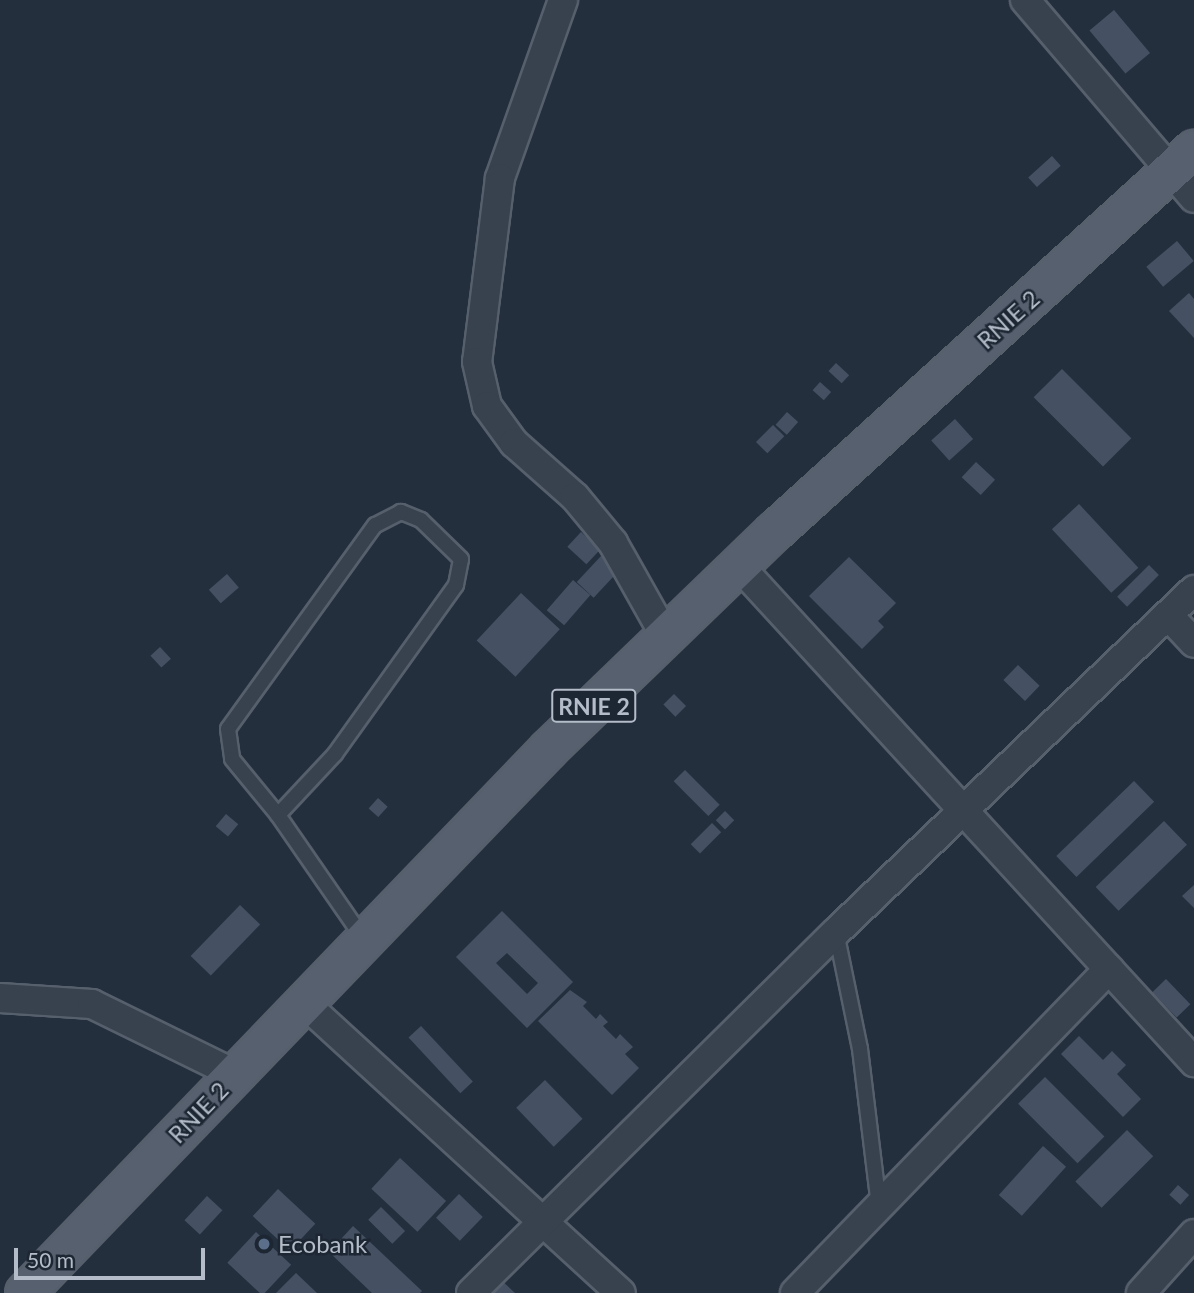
<!DOCTYPE html>
<style>
body{margin:0}
#map{position:relative;width:1194px;height:1293px;overflow:hidden;background:#242f3e;font-family:Lato,sans-serif}
div>[style]{position:absolute}
[style*='--x']{left:calc(var(--x)*1px);top:calc(var(--y)*1px);width:calc(var(--w)*1px);rotate:calc(var(--a)*1deg)}
.building>*{inset:0;background:#455162;transform-origin:0 0}
.roads{filter:drop-shadow(2px 0 #565f6c) drop-shadow(-2px 0 #565f6c) drop-shadow(0 2px #565f6c) drop-shadow(0 -2px #565f6c)}
.lane>*{height:14px;margin:-7px;padding:0 7px;transform-origin:7px;border-radius:7px;background:#38414e}
.street>*{height:28px;margin:-14px;padding:0 14px;transform-origin:14px;border-radius:14px;background:#38414e}
.primary>*{height:38px;margin:-19px;padding:0 19px;transform-origin:19px;border-radius:19px;background:#56606e}
.dots>*{width:19px;height:19px;translate:-50% -50%;box-sizing:border-box;border:4px solid #1d2633;border-radius:50%}
span{translate:-50% -50%;white-space:nowrap;text-align:center;line-height:1.15;-webkit-text-stroke:5px #1d2633;paint-order:stroke}
.shield-label span{padding:2px 5px;background:#1d2633;border:2px solid;border-radius:5px;-webkit-text-stroke-width:0}
.shield-label{font-size:23px;color:#b4bcc9;font-weight:700}
.street-label{font-size:24px;color:#b4bcc9}
.poi-label{font-size:24px;color:#b4bcc9}
.left{translate:0 -50%;text-align:left}
.scale{position:absolute;left:14px;top:1248px;width:191px;height:32px;box-sizing:border-box;border:4px solid #b4bcc9;border-top:0;padding-left:9px;font-size:21px;line-height:24px;white-space:nowrap;color:#b4bcc9;-webkit-text-stroke:5px #1d2633;paint-order:stroke}
</style>
<div id="map">
<div class="building">
<div style="left:1114px;top:10px;width:56px;height:32px;rotate:50deg"></div>
<div style="left:1052px;top:156px;width:13px;height:32px;rotate:48deg"></div>
<div style="left:1177px;top:241px;width:26px;height:40px;rotate:50deg"></div>
<div style="clip-path:polygon(1189px 293px,1194px 299px,1194px 338px,1169px 311px)"></div>
<div style="left:836px;top:363px;width:18px;height:11px;rotate:43deg"></div>
<div style="left:1062px;top:369px;width:98px;height:40px;rotate:45deg"></div>
<div style="left:820px;top:382px;width:15px;height:11px;rotate:42deg"></div>
<div style="left:787px;top:412px;width:15px;height:17px;rotate:42deg"></div>
<div style="left:955px;top:419px;width:27px;height:32px;rotate:48deg"></div>
<div style="left:773px;top:425px;width:16px;height:24px;rotate:45deg"></div>
<div style="left:976px;top:462px;width:26px;height:21px;rotate:43deg"></div>
<div style="left:1079px;top:504px;width:87px;height:37px;rotate:47deg"></div>
<div style="left:581px;top:532px;width:26px;height:20px;rotate:43deg"></div>
<div style="left:602px;top:555px;width:23px;height:37px;rotate:43deg"></div>
<div style="clip-path:polygon(849px 557px,896px 603px,878px 621px,884px 627px,862px 649px,809px 596px)"></div>
<div style="left:1149px;top:565px;width:14px;height:45px;rotate:45deg"></div>
<div style="left:227px;top:574px;width:18px;height:24px;rotate:49deg"></div>
<div style="left:573px;top:580px;width:23px;height:40px;rotate:41deg"></div>
<div style="left:521px;top:593px;width:53px;height:65px;rotate:43deg"></div>
<div style="left:160px;top:647px;width:16px;height:13px;rotate:47deg"></div>
<div style="left:1018px;top:665px;width:30px;height:21px;rotate:44deg"></div>
<div style="left:674px;top:694px;width:17px;height:15px;rotate:45deg"></div>
<div style="left:685px;top:770px;width:49px;height:16px;rotate:45deg"></div>
<div style="left:1134px;top:781px;width:29px;height:108px;rotate:46deg"></div>
<div style="left:378px;top:798px;width:13px;height:14px;rotate:42deg"></div>
<div style="left:725px;top:811px;width:13px;height:13px;rotate:45deg"></div>
<div style="left:226px;top:814px;width:16px;height:16px;rotate:40deg"></div>
<div style="left:1164px;top:821px;width:33px;height:95px;rotate:46deg"></div>
<div style="left:712px;top:823px;width:13px;height:30px;rotate:45deg"></div>
<div style="clip-path:polygon(1194px 885px,1194px 908px,1182px 896px)"></div>
<div style="left:240px;top:905px;width:28px;height:71px;rotate:44deg"></div>
<div style="clip-path:polygon(evenodd,502px 911px,573px 982px,527px 1028px,456px 957px,502px 911px,507px 953px,538px 983px,527px 994px,496px 963px,507px 953px)"></div>
<div style="left:1166px;top:979px;width:35px;height:19px;rotate:46deg"></div>
<div style="clip-path:polygon(570px 990px,587px 1002px,583px 1006px,596px 1019px,600px 1014px,608px 1022px,603px 1026px,616px 1039px,620px 1034px,633px 1047px,625px 1054px,639px 1068px,612px 1095px,538px 1021px)"></div>
<div style="left:421px;top:1026px;width:76px;height:17px;rotate:47deg"></div>
<div style="clip-path:polygon(1079px 1036px,1103px 1060px,1112px 1051px,1126px 1065px,1117px 1074px,1141px 1099px,1123px 1117px,1061px 1054px)"></div>
<div style="left:1045px;top:1077px;width:84px;height:38px;rotate:45deg"></div>
<div style="left:545px;top:1080px;width:54px;height:40px;rotate:46deg"></div>
<div style="left:1127px;top:1130px;width:37px;height:73px;rotate:45deg"></div>
<div style="left:1043px;top:1146px;width:31px;height:66px;rotate:42deg"></div>
<div style="left:400px;top:1158px;width:63px;height:42px;rotate:43deg"></div>
<div style="left:1178px;top:1185px;width:15px;height:13px;rotate:42deg"></div>
<div style="left:278px;top:1189px;width:51px;height:37px;rotate:43deg"></div>
<div style="left:459px;top:1194px;width:33px;height:33px;rotate:44deg"></div>
<div style="left:207px;top:1196px;width:21px;height:33px;rotate:43deg"></div>
<div style="left:381px;top:1207px;width:34px;height:18px;rotate:45deg"></div>
<div style="clip-path:polygon(353px 1226px,422px 1291px,420px 1293px,372px 1293px,329px 1252px)"></div>
<div style="left:256px;top:1232px;width:48px;height:42px;rotate:43deg"></div>
<div style="clip-path:polygon(296px 1273px,317px 1293px,276px 1293px)"></div>
<div style="clip-path:polygon(500px 1279px,515px 1293px,487px 1293px)"></div>
</div>
<div class="roads">
<div class="lane">
<div style="--x:278;--y:815;--w:83;--a:-46.9"></div>
<div style="--x:335;--y:754;--w:208;--a:-54.4"></div>
<div style="--x:456;--y:585;--w:26;--a:-79"></div>
<div style="--x:461;--y:559;--w:56;--a:-135.7"></div>
<div style="--x:421;--y:520;--w:22;--a:-158"></div>
<div style="--x:401;--y:512;--w:29;--a:153"></div>
<div style="--x:375;--y:525;--w:251;--a:125.8"></div>
<div style="--x:228;--y:729;--w:30;--a:82"></div>
<div style="--x:232;--y:759;--w:72;--a:50.6"></div>
<div style="--x:278;--y:815;--w:151;--a:55.3"></div>
<div style="--x:836;--y:932;--w:119;--a:78.4"></div>
<div style="--x:860;--y:1049;--w:158;--a:83.1"></div>
</div>
<div class="street">
<div style="--x:563;--y:0;--w:189;--a:109.5"></div>
<div style="--x:500;--y:178;--w:185;--a:97.1"></div>
<div style="--x:477;--y:362;--w:45;--a:77.2"></div>
<div style="--x:487;--y:406;--w:46;--a:53.9"></div>
<div style="--x:514;--y:443;--w:81;--a:41.5"></div>
<div style="--x:575;--y:497;--w:60;--a:50.4"></div>
<div style="--x:613;--y:543;--w:108;--a:60.6"></div>
<div style="--x:1025;--y:0;--w:260;--a:49.5"></div>
<div style="--x:740;--y:567;--w:672;--a:47.47"></div>
<div style="--x:1168;--y:615;--w:38;--a:47"></div>
<div style="--x:0;--y:998;--w:92;--a:3.7"></div>
<div style="--x:92;--y:1004;--w:159;--a:26.1"></div>
<div style="--x:303;--y:1002;--w:431;--a:42.5"></div>
<div style="--x:471;--y:1293;--w:513;--a:-44.68"></div>
<div style="--x:836;--y:932;--w:495;--a:-43.7"></div>
<div style="--x:795;--y:1293;--w:451;--a:-45.9"></div>
<div style="--x:1141;--y:1293;--w:79;--a:-48.1"></div>
</div>
<div class="primary">
<div style="--x:25;--y:1293;--w:755;--a:-46.07"></div>
<div style="--x:549;--y:749;--w:313;--a:-44"></div>
<div style="--x:774;--y:532;--w:568;--a:-42.29"></div>
</div>
</div>
<div class="dots">
<div style="left:264px;top:1244px;background:#5c6f8a"></div>
</div>
<div class="shield-label">
<span style="left:594px;top:706px">RNIE 2</span>
</div>
<div class="street-label">
<span style="left:1008px;top:319px;rotate:-42deg">RNIE 2</span>
<span style="left:198px;top:1112px;rotate:-46deg">RNIE 2</span>
</div>
<div class="poi-label">
<span class="left" style="left:278px;top:1244px">Ecobank</span>
</div>
<div class="scale">50 m</div>
</div>
